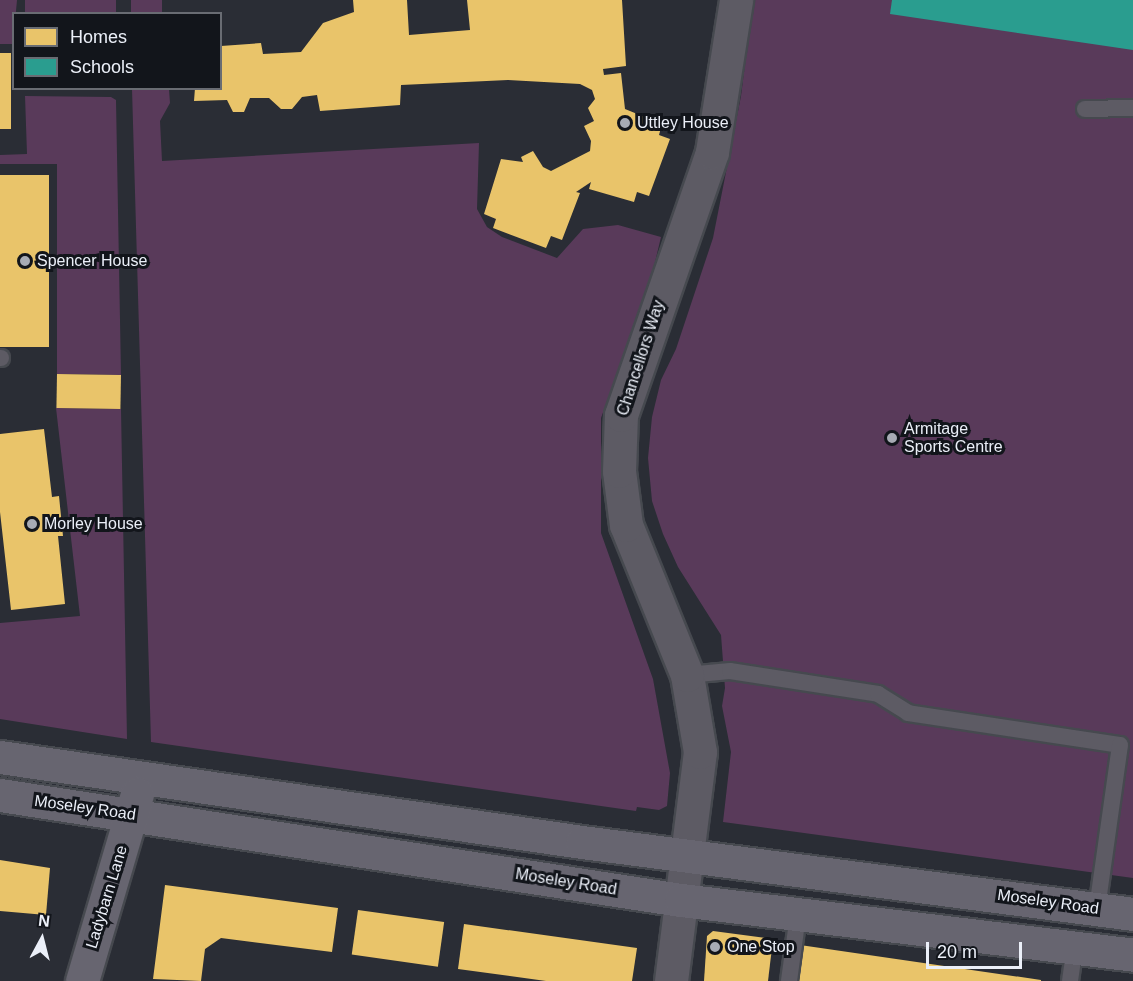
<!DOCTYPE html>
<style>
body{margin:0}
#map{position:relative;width:1133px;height:981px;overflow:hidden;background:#2a2d35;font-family:Helvetica,sans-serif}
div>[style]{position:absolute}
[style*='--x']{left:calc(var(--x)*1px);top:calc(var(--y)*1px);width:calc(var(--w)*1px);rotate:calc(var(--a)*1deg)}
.green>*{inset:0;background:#593a5a;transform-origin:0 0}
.homes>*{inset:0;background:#e9c46a;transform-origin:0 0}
.schools>*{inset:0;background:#2a9d8f}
.roads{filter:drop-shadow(2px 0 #46494f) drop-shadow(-2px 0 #46494f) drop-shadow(0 2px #46494f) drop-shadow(0 -2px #46494f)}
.lane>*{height:16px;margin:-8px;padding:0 8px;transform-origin:8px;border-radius:8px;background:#5d5b64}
.street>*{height:33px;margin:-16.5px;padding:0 16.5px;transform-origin:16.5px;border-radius:16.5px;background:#5d5b64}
.secondary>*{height:33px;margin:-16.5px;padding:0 16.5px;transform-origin:16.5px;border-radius:16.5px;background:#676570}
.dots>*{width:16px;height:16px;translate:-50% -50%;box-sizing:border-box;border:3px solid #12151b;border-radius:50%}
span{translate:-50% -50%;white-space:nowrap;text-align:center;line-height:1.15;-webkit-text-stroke:6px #12151b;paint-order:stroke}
.poi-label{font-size:16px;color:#ebeff8}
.left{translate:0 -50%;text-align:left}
.street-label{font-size:16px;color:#ebeff8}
.legend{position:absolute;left:12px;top:12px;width:210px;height:78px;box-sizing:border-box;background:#12151b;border:2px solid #696c73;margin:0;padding:8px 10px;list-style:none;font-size:18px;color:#ebeff8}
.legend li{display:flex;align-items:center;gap:12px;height:30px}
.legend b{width:30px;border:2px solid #696c73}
.north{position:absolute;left:12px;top:909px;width:60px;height:60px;-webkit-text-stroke:4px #12151b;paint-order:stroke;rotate:7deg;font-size:16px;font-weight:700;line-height:24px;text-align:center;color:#ebeff8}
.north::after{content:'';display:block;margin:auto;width:21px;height:27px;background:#ebeff8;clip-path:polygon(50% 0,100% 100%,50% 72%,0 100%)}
.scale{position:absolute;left:926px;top:942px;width:96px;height:27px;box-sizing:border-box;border:3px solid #ebeff8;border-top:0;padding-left:8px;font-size:18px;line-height:21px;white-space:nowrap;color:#ebeff8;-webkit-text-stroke:4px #12151b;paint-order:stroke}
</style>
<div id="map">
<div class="green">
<div style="clip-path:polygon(0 0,17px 0,13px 44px,0 44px)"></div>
<div style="left:25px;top:0;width:91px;height:13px"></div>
<div style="left:131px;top:0;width:31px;height:13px"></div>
<div style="clip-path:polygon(753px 0,1133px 0,1133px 878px,723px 822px,731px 752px,722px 706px,725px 688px,721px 635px,678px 567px,663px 534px,652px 501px,648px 458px,652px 417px,661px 380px,676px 349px,713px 238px,741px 96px)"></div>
<div style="clip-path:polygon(132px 89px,169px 89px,170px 103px,160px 121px,162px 161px,479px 143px,477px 209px,487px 227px,502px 237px,557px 258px,583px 229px,618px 225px,661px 237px,651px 279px,601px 418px,601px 533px,653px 679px,670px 773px,667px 806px,659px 810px,637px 807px,636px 811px,151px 742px)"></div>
<div style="clip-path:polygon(25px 96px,111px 97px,116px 100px,121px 375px,57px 374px,57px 164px,0 164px,0 155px,27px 154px)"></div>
<div style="clip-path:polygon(56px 408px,121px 409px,127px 739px,0 719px,0 623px,80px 616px)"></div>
</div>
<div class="homes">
<div style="clip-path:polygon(353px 0,407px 0,409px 35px,470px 30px,467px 0,622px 0,626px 66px,603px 69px,604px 75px,621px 73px,625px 109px,662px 124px,659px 135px,670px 139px,649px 196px,637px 192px,634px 202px,589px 189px,591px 182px,576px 192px,580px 193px,562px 240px,551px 236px,546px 248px,493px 228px,496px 219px,484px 214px,501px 159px,523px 162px,521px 157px,533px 151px,543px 167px,551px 171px,590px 151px,591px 141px,584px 126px,594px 121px,588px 108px,595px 99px,592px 90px,580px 84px,508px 80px,401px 85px,400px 105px,320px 111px,317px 95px,302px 97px,292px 109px,281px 109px,269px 98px,250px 98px,244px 112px,233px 112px,227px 100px,194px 101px,195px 88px,220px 88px,221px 46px,261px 43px,263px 54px,301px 52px,323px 23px,354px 12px)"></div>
<div style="left:0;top:53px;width:11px;height:76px"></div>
<div style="left:0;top:175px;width:49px;height:172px"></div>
<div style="left:57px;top:374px;width:64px;height:34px;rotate:1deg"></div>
<div style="clip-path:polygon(44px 429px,52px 497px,59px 496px,63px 536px,58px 536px,65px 604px,11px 610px,0 512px,0 434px)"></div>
<div style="clip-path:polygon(0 860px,50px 868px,46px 915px,0 911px)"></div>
<div style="clip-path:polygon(165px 885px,338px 908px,332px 952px,221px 938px,205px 949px,201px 981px,153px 979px)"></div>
<div style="left:358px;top:910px;width:87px;height:45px;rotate:8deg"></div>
<div style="clip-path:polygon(464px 924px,637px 948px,632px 981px,546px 981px,458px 969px)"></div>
<div style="clip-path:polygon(713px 931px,773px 939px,768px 981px,704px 981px,707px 936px)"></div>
<div style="clip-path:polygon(800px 945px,1041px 980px,1041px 981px,794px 981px)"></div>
</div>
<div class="schools">
<div style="clip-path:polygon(892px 0,1133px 0,1133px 50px,890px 14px)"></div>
</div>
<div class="roads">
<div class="lane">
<div style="--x:1085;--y:109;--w:48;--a:-1.2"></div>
<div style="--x:0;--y:358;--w:1;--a:0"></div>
<div style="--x:687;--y:675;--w:43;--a:-5.3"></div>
<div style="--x:730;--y:671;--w:150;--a:8.8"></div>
<div style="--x:878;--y:694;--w:36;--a:32"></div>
<div style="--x:908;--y:713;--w:214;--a:8.6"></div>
<div style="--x:1120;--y:745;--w:166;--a:98"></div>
<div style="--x:789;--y:981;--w:67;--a:-82.2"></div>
<div style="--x:1070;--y:981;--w:34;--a:-82"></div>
</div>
<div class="street">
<div style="--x:671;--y:981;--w:231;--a:-82.8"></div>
<div style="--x:700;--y:752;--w:78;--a:-99.6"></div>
<div style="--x:687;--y:675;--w:162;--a:-112.1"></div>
<div style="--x:626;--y:525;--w:54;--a:-97.4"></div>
<div style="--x:619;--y:471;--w:56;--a:-88"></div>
<div style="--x:621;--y:415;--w:278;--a:-70.9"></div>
<div style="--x:712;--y:152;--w:154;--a:-81"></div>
</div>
<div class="secondary">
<div style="--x:0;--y:757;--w:588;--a:8.31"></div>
<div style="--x:582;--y:842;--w:556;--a:7.44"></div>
<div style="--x:0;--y:795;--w:689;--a:8.77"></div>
<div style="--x:681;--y:900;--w:455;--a:6.9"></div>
<div style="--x:82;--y:981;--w:195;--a:-73.6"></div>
</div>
</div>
<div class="dots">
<div style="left:625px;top:123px;background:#a7abb4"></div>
<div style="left:25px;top:261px;background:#a7abb4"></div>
<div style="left:892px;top:438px;background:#a7abb4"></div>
<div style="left:32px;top:524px;background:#a7abb4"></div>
<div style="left:715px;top:947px;background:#a7abb4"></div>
</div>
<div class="poi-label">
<span class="left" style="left:637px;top:123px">Uttley House</span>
<span class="left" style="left:37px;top:261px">Spencer House</span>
<span class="left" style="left:904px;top:438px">Armitage<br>Sports Centre</span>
<span class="left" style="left:44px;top:524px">Morley House</span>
<span class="left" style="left:727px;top:947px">One Stop</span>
</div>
<div class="street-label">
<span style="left:641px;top:358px;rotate:-72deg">Chancellors Way</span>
<span style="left:85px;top:808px;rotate:8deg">Moseley Road</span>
<span style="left:566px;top:882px;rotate:9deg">Moseley Road</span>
<span style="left:107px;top:897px;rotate:-73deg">Ladybarn Lane</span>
<span style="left:1048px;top:902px;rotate:8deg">Moseley Road</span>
</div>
<ul class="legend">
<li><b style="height:16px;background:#e9c46a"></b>Homes</li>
<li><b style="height:16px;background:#2a9d8f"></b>Schools</li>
</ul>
<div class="north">N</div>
<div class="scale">20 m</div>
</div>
